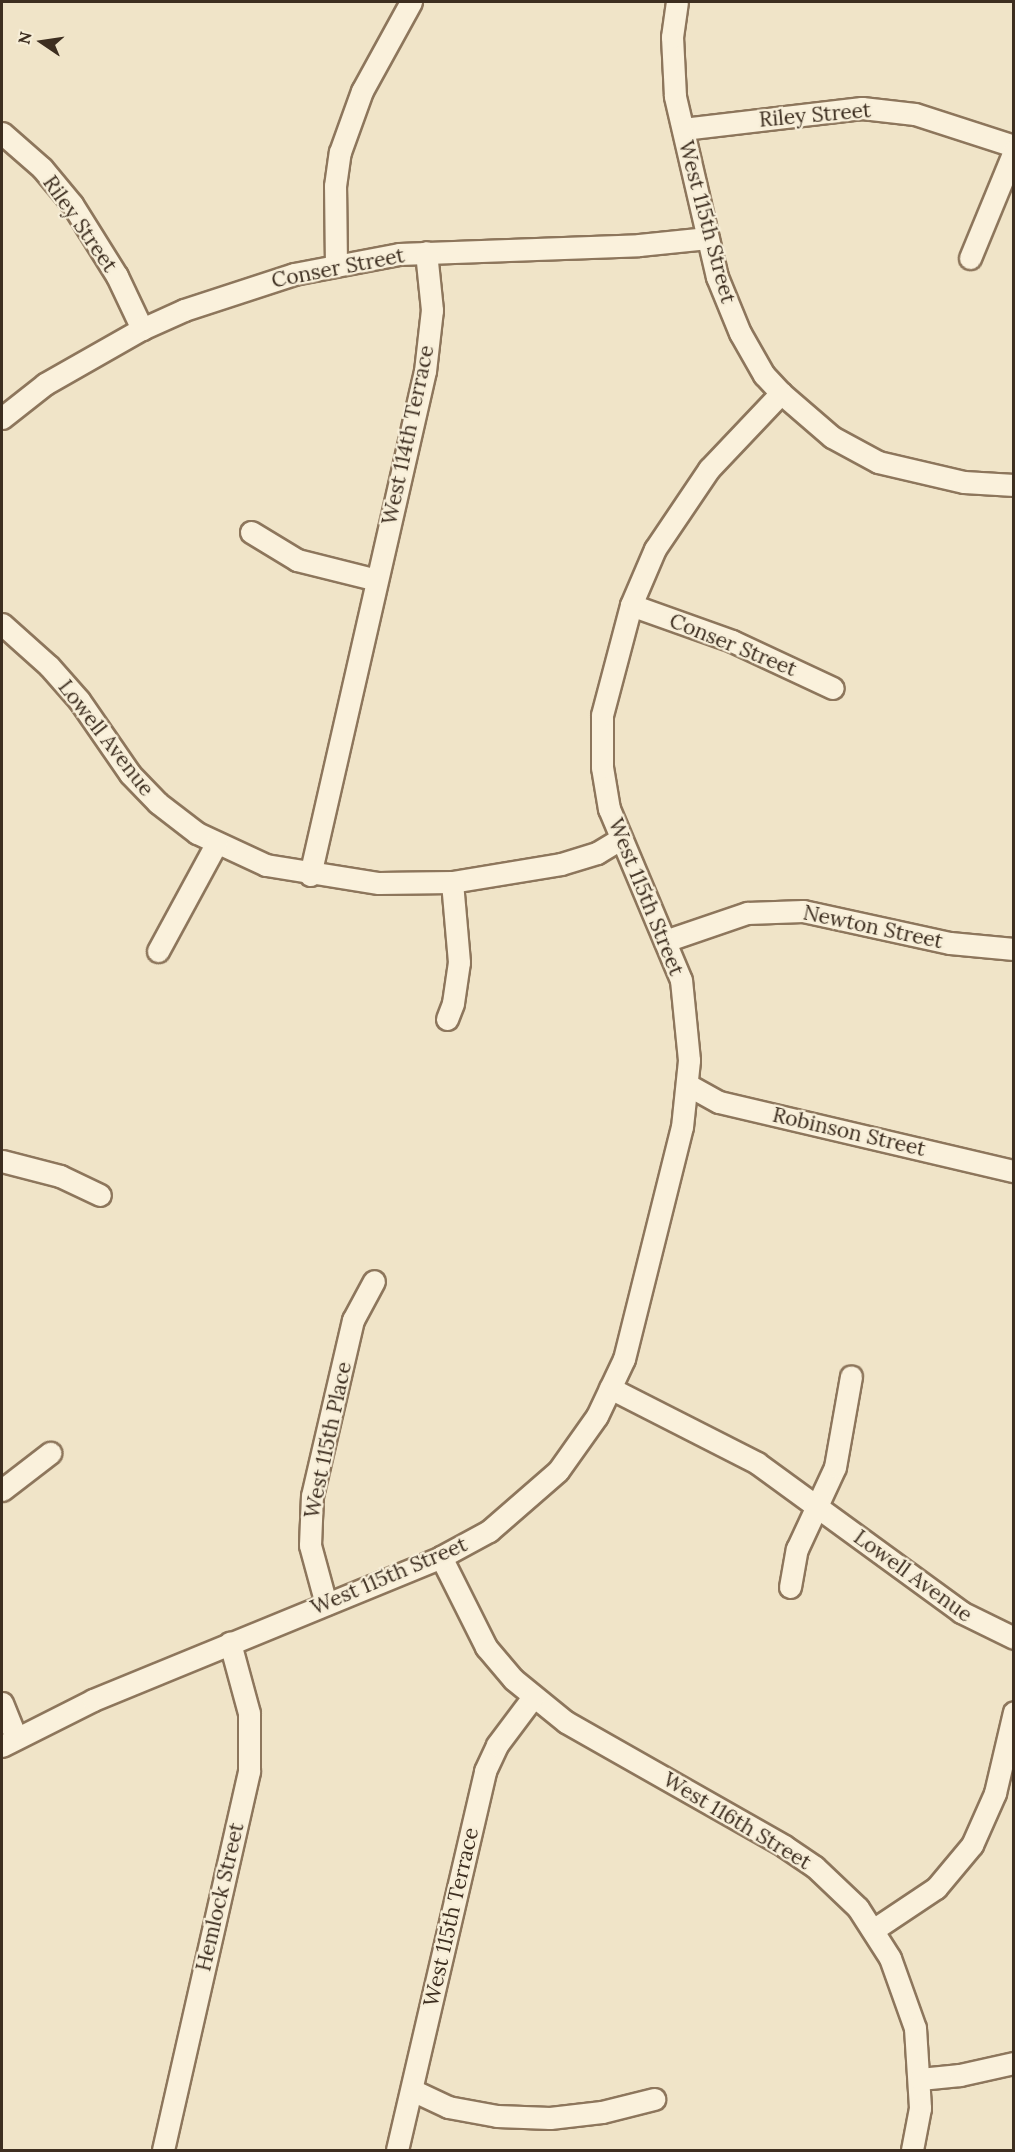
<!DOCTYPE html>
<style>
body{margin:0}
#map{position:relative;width:1015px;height:2152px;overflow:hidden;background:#f0e4c8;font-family:Lora,serif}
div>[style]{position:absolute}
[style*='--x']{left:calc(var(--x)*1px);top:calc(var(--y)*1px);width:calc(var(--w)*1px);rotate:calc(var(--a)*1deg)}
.roads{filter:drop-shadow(2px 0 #8d765c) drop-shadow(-2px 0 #8d765c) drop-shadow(0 2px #8d765c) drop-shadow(0 -2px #8d765c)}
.minor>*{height:21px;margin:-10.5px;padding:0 10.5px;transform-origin:10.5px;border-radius:10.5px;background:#faf1dc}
span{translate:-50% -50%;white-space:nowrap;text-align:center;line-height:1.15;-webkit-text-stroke:4.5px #f7eed8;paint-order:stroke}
.street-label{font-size:21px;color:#3d2e20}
.frame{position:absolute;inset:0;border:3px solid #3d2e20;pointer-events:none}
.north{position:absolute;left:12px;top:12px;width:60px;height:60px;-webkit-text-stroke:4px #f7eed8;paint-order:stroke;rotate:283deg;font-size:16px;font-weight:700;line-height:24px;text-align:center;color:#3d2e20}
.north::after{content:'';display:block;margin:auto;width:21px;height:27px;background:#3d2e20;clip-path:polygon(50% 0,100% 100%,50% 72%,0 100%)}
</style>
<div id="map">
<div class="roads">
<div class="minor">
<div style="--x:683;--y:129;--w:180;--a:-6.7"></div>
<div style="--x:862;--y:108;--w:53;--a:6.5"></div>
<div style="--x:915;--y:114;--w:104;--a:17.9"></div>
<div style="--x:2;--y:133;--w:53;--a:41.2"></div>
<div style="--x:42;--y:168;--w:47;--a:50.2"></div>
<div style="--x:72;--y:204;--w:85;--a:58"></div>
<div style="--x:117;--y:276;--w:59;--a:64.7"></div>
<div style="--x:970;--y:258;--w:116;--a:-67.6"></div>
<div style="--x:336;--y:265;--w:79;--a:-90.7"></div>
<div style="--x:335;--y:186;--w:34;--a:-82"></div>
<div style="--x:340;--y:152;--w:65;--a:-70.2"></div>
<div style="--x:362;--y:91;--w:102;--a:-61.2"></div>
<div style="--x:781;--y:393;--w:67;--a:40.8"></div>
<div style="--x:832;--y:437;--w:52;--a:28.5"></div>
<div style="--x:878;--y:462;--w:88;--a:13.1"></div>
<div style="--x:964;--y:482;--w:50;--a:3.4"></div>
<div style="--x:2;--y:418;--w:55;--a:-38.3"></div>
<div style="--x:45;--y:384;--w:112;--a:-29.6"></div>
<div style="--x:142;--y:329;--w:46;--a:-24.3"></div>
<div style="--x:184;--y:310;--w:116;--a:-18.1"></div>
<div style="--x:294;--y:274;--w:107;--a:-10.8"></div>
<div style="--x:399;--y:254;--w:240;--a:-2.1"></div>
<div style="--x:639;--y:245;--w:69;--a:-5.8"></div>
<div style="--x:251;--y:532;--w:54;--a:31.3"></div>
<div style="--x:297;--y:560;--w:82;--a:14"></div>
<div style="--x:631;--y:605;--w:107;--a:19.6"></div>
<div style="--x:732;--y:641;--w:111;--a:25"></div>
<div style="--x:2;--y:624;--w:63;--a:41.8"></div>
<div style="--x:49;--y:666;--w:45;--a:48.6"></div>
<div style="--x:79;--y:700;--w:90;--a:55.4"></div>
<div style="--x:130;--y:774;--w:40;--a:46"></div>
<div style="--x:158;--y:803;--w:49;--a:37.6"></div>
<div style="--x:197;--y:833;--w:76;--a:24.9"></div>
<div style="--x:266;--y:865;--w:114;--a:9.1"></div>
<div style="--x:379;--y:883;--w:73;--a:-0.8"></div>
<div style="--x:452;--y:882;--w:110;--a:-9.4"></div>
<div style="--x:561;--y:864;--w:38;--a:-17"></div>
<div style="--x:597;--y:853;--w:27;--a:-31"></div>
<div style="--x:310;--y:875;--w:517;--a:-77.15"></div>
<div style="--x:425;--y:371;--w:61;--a:-83.5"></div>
<div style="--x:432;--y:310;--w:58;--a:-95.9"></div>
<div style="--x:665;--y:941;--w:87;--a:-18.9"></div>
<div style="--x:747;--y:913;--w:56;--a:-2"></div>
<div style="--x:803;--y:911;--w:150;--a:12.3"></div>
<div style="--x:950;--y:943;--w:64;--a:5.4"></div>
<div style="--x:158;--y:951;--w:122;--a:-61.5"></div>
<div style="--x:447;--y:1019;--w:17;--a:-69"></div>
<div style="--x:453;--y:1003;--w:41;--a:-81.7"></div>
<div style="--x:459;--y:962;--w:80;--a:-95"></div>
<div style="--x:688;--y:1085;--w:35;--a:29"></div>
<div style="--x:719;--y:1102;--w:303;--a:13.2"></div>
<div style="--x:2;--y:1161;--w:60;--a:14.5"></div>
<div style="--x:60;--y:1176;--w:44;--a:25.4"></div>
<div style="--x:610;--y:1388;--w:165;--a:27"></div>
<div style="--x:757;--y:1463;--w:253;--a:36.1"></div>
<div style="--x:961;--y:1612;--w:59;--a:26.1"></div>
<div style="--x:2;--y:1490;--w:61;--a:-37.6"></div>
<div style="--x:441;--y:1557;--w:101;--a:63.4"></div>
<div style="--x:486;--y:1647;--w:42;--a:49.8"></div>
<div style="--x:513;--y:1679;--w:68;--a:39.1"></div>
<div style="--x:566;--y:1722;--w:251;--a:29.6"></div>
<div style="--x:784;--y:1846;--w:37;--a:34"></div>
<div style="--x:815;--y:1867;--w:59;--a:43.6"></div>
<div style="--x:858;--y:1908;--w:59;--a:57.4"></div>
<div style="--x:890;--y:1958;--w:74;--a:70.3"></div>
<div style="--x:915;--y:2028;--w:80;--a:86.4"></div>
<div style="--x:920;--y:2108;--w:43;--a:100.8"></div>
<div style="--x:790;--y:1587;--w:39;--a:-80"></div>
<div style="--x:797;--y:1549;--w:90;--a:-65.1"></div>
<div style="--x:835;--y:1467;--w:92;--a:-80"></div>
<div style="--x:326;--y:1604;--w:61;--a:-105.2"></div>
<div style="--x:310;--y:1545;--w:49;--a:-87.7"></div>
<div style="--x:312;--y:1496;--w:181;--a:-76.9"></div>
<div style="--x:353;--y:1320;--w:44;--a:-61.7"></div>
<div style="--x:2;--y:1703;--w:38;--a:68"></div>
<div style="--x:2;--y:1746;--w:102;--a:-26.8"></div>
<div style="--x:93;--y:1700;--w:376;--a:-22.3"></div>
<div style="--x:441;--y:1557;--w:55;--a:-28.4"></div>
<div style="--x:489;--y:1531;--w:91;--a:-41"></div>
<div style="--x:558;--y:1471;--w:67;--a:-54.7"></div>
<div style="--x:597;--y:1416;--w:63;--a:-64.7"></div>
<div style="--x:624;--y:1359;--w:239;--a:-76"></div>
<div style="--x:682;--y:1127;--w:67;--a:-84"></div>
<div style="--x:689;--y:1060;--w:80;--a:-95.7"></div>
<div style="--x:681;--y:980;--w:186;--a:-112.8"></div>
<div style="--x:609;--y:809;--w:43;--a:-99.5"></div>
<div style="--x:602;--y:767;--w:52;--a:-90"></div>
<div style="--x:602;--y:715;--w:114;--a:-75.2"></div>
<div style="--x:631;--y:605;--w:61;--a:-66.8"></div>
<div style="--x:655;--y:549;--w:97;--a:-56"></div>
<div style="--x:709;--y:469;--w:105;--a:-46.5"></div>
<div style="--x:781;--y:393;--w:25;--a:-133"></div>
<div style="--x:764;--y:375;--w:48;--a:-119.7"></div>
<div style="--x:740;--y:333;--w:61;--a:-112.3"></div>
<div style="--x:717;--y:277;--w:186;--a:-103.1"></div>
<div style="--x:675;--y:96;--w:59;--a:-92.9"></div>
<div style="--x:672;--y:37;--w:35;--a:-82"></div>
<div style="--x:873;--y:1930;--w:76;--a:-33.7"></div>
<div style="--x:936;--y:1888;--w:56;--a:-50.1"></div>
<div style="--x:972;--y:1845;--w:57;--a:-66.1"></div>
<div style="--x:995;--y:1793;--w:83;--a:-76.8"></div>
<div style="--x:920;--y:2079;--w:40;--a:-5.7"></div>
<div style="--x:960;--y:2075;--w:55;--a:-12.5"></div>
<div style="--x:412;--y:2090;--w:40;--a:25"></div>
<div style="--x:448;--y:2107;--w:50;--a:10.4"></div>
<div style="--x:497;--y:2116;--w:53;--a:2.2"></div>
<div style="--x:550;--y:2118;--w:52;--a:-6.6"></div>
<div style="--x:602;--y:2112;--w:54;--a:-14"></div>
<div style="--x:163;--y:2150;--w:389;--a:-77.2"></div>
<div style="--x:249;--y:1771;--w:58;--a:-90"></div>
<div style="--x:249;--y:1713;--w:73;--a:-105.2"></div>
<div style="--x:397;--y:2150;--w:389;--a:-76.9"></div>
<div style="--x:485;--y:1771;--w:29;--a:-65"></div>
<div style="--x:497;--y:1745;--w:60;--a:-53.1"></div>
</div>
</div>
<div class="street-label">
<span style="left:815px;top:115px;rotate:-5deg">Riley Street</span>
<span style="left:707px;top:222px;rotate:75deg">West 115th Street</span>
<span style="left:80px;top:224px;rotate:55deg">Riley Street</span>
<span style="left:338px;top:268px;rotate:-11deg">Conser Street</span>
<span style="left:408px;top:435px;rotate:-78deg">West 114th Terrace</span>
<span style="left:733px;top:645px;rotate:22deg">Conser Street</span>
<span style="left:106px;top:738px;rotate:52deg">Lowell Avenue</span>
<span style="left:646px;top:897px;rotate:68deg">West 115th Street</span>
<span style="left:873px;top:927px;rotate:12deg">Newton Street</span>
<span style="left:849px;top:1132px;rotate:13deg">Robinson Street</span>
<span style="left:328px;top:1440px;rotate:-78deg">West 115th Place</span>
<span style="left:389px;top:1576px;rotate:-23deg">West 115th Street</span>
<span style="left:913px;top:1576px;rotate:36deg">Lowell Avenue</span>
<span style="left:737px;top:1821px;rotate:31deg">West 116th Street</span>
<span style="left:220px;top:1897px;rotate:-77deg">Hemlock Street</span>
<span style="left:451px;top:1917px;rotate:-77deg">West 115th Terrace</span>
</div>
<div class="frame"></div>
<div class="north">N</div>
</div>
